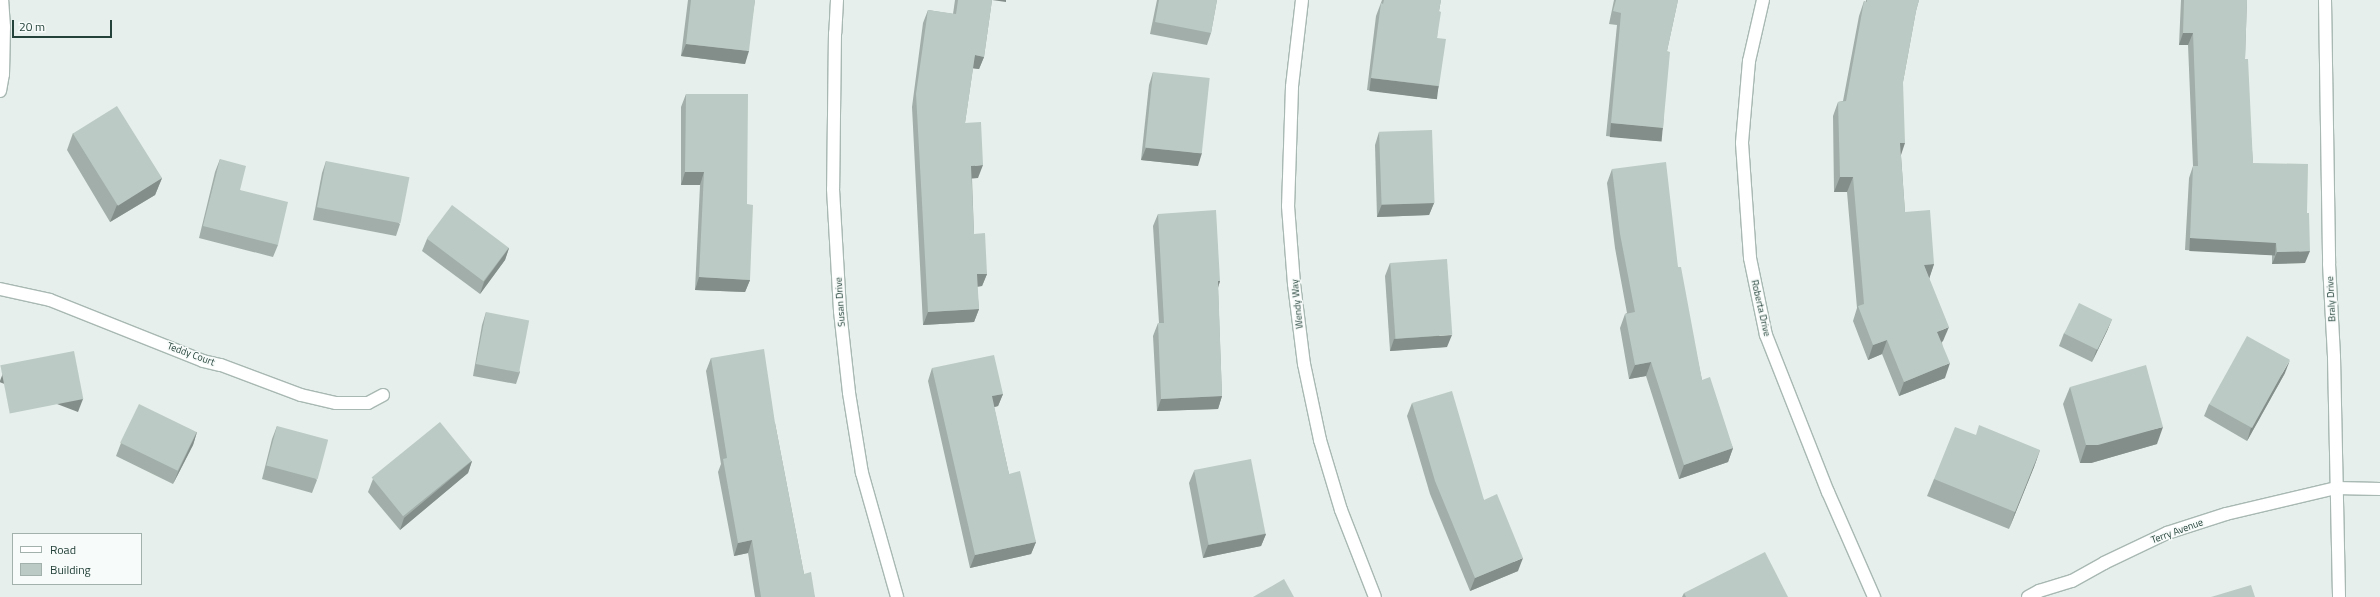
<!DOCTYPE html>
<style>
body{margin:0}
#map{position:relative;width:2380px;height:597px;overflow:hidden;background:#e6efeb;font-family:"Titillium Web",sans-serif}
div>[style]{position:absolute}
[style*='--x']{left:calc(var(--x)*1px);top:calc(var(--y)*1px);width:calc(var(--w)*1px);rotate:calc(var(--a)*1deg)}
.roads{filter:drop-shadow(1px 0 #a8b8b2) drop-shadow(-1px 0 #a8b8b2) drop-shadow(0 1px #a8b8b2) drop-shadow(0 -1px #a8b8b2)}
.minor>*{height:12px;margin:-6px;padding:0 6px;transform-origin:6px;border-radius:6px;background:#fff}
.wall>*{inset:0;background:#a1aea9}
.shaded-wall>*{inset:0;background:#838d89;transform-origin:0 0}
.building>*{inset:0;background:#bbcac4;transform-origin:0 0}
span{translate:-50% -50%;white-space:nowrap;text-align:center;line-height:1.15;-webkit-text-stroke:3px #f7fbf9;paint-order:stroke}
.street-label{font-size:10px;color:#24423a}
.legend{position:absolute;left:12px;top:533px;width:130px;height:52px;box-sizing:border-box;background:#f7fbf9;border:1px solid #a3b1ad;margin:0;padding:5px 7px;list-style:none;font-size:12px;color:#24423a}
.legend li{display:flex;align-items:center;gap:8px;height:20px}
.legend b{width:20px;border:1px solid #a3b1ad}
.scale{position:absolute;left:12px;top:20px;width:100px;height:18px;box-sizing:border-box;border:2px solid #24423a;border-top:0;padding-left:5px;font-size:12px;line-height:14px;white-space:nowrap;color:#24423a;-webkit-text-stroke:3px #f7fbf9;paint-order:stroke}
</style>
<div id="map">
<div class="roads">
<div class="minor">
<div style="--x:837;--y:0;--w:33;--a:93"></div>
<div style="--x:835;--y:33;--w:156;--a:90.7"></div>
<div style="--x:833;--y:189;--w:122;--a:86.7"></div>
<div style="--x:840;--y:311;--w:82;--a:83.7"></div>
<div style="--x:849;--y:393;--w:81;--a:80.8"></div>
<div style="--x:862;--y:473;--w:129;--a:74.2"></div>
<div style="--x:1302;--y:0;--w:88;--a:96.6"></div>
<div style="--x:1292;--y:87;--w:119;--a:91.9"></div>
<div style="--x:1288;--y:206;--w:78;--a:85.6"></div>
<div style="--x:1294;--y:284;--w:81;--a:82.9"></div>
<div style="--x:1304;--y:364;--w:78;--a:78.1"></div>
<div style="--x:1320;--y:440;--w:73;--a:73.3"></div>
<div style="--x:1341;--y:510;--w:93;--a:68.7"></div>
<div style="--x:1763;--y:0;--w:63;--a:102.9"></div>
<div style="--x:1749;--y:61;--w:82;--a:94.9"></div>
<div style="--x:1742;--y:143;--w:115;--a:86"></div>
<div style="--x:1750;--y:258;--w:79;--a:78.3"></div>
<div style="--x:1766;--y:335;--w:169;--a:68.5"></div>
<div style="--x:1828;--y:492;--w:115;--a:66.3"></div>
<div style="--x:2325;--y:0;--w:264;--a:89.1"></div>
<div style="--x:2329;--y:264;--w:93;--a:86.9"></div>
<div style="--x:2334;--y:357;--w:240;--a:88.8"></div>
<div style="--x:0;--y:91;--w:17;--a:-80"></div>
<div style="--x:3;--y:74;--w:47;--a:-88.8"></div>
<div style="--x:4;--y:27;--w:27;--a:-94"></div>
<div style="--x:0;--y:289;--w:51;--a:12.4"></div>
<div style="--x:50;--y:300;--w:165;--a:21.7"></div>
<div style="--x:203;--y:361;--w:18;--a:13"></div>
<div style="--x:221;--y:365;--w:85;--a:20.6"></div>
<div style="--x:301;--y:395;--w:36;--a:13"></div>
<div style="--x:336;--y:403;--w:32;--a:0"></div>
<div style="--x:368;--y:403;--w:17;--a:-28"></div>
<div style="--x:2028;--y:597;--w:13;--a:-29"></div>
<div style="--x:2039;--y:591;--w:34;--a:-17"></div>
<div style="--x:2072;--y:581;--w:37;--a:-29"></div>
<div style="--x:2104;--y:563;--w:70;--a:-25.5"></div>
<div style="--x:2167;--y:533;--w:62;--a:-17.9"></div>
<div style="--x:2226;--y:514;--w:113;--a:-13.3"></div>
<div style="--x:2336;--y:488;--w:44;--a:1.3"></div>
</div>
</div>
<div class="wall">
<div style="clip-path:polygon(688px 0,755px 0,745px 64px,681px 56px)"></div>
<div style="clip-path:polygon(955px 0,992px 0,984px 57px,979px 69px,973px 68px,965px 123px,978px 178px,972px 178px,974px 234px,987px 274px,982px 286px,977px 287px,979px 309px,974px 322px,923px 325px,912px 107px,923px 23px,928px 10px,953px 14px)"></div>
<div style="clip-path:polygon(1157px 0,1217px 0,1211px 33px,1207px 45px,1150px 34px)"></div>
<div style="clip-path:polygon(1382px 0,1441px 0,1439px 11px,1437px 38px,1439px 86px,1435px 99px,1367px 90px,1376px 16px)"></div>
<div style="clip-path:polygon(1614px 0,1678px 0,1667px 51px,1663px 128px,1658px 141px,1606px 136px,1617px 25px,1609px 24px)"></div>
<div style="clip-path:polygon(1866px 0,1919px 0,1916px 11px,1903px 82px,1901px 155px,1905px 212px,1934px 264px,1929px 279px,1943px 341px,1942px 342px,1945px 378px,1899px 396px,1882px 354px,1868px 360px,1853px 321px,1857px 308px,1847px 192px,1834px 192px,1833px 116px,1838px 102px,1843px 101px,1859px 16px,1864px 1px,1866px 2px)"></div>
<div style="clip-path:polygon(2181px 0,2247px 0,2245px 59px,2253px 163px,2305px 263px,2272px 264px,2272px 255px,2185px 250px,2189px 178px,2193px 166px,2188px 45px,2179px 45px)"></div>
<div style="clip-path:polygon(1153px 72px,1198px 166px,1141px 160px,1149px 85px)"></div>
<div style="clip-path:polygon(686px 94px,747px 204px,750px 280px,745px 292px,695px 290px,700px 185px,681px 185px,681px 107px)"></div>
<div style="clip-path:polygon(1379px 132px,1434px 203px,1429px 215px,1377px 217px,1375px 145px)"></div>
<div style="clip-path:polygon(73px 133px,162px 178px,155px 195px,110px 222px,67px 150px)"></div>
<div style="clip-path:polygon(220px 159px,240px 190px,278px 245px,273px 257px,199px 238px,215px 172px)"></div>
<div style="clip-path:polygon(326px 161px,400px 224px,396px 236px,313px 220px,322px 173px)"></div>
<div style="clip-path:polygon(1612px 169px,1678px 267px,1702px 380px,1733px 448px,1728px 462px,1679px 479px,1646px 376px,1629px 379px,1620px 328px,1625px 314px,1627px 313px,1615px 248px,1607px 183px)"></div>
<div style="clip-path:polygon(1158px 214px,1220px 281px,1218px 288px,1222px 396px,1218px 409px,1157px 411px,1153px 336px,1158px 323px,1159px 323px,1153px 226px)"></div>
<div style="clip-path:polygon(427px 239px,509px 248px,505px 260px,480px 294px,422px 251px)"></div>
<div style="clip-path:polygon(1390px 263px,1447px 347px,1390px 351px,1385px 276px)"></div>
<div style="clip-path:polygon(486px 312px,520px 372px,516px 384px,473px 376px,482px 325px)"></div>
<div style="clip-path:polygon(2112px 319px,2107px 331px,2092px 362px,2059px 346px,2064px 333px)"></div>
<div style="clip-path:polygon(711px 358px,775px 423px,804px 574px,815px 597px,755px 597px,748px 553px,734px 556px,718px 472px,721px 464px,706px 371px)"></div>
<div style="clip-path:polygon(932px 368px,1003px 394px,998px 406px,994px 407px,1009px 474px,1036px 542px,1031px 554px,970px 568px,928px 381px)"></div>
<div style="clip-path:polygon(2285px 373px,2247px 441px,2204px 416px,2209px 404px)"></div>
<div style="clip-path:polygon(2070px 387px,2157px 444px,2091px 463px,2080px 463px,2063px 404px)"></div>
<div style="clip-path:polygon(1412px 403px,1484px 500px,1518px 571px,1470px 591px,1430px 494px,1407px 416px)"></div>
<div style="clip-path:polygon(277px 426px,317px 480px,312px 493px,262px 479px,272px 439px)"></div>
<div style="clip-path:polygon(197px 432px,193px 445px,173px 484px,116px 456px,121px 443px)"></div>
<div style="clip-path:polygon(2040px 450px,2034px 467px,2009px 529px,1927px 496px,1934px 479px)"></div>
<div style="clip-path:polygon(472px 461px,468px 473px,400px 530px,368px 492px,373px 479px)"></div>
<div style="clip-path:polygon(1194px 471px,1266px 534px,1261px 546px,1203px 558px,1189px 483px)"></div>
<div style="clip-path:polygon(1684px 593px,1788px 597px,1682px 597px)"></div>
</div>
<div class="shaded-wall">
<div style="clip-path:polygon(992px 0,1006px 0,1006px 2px)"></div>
<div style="clip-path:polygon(2183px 33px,2193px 33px,2188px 45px,2179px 45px)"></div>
<div style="clip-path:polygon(686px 44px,749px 51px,745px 64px,681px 56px)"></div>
<div style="clip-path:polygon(975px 55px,984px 57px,979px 69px,970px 68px)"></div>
<div style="left:1371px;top:78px;width:68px;height:13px;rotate:7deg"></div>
<div style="left:1611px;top:123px;width:52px;height:14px;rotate:5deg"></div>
<div style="clip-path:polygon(1900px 143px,1905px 143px,1900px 158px)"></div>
<div style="clip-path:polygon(1146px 148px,1202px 153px,1198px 166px,1141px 160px)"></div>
<div style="clip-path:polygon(983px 165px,978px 178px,967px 179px,971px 166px)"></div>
<div style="clip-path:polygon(685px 172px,704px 172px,700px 185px,681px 185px)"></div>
<div style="clip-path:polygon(1840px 177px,1853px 177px,1847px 192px,1834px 192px)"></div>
<div style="clip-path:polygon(162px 178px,155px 195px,110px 222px,117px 205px)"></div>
<div style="clip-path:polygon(1434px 203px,1429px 215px,1377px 217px,1382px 204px)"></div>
<div style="left:2190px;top:238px;width:86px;height:13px;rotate:3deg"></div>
<div style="clip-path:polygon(509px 248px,505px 260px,480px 294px,484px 282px)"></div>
<div style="clip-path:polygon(2310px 251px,2305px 263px,2272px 264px,2277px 252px)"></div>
<div style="clip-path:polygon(1934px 264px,1929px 279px,1924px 265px)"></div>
<div style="clip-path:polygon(977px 274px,987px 274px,982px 286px,972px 287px)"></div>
<div style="clip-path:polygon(699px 277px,750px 280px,745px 292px,695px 290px)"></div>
<div style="clip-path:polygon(1218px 281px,1220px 281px,1216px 293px)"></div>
<div style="clip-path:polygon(979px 309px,974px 322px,923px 325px,928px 312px)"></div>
<div style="clip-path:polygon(2112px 319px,2107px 331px,2092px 362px,2097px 349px)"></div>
<div style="clip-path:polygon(1949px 327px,1943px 341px,1932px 346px,1937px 332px)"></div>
<div style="clip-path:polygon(1452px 335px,1447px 347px,1390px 351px,1394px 339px)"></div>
<div style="clip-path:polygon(1887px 340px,1882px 354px,1868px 360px,1873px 345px)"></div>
<div style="clip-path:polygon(2290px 360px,2285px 373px,2247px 441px,2251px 428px)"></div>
<div style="clip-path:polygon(1651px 362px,1646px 376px,1629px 379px,1635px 365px)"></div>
<div style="clip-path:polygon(1950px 363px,1945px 378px,1899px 396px,1904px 382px)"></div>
<div style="clip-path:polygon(1003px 394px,998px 406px,987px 409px,992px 396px)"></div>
<div style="clip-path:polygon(1222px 396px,1218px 409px,1157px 411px,1161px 399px)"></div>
<div style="left:83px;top:399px;width:14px;height:84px;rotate:111deg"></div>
<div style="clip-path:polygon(2163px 427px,2157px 444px,2091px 463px,2080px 463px,2086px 445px)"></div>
<div style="clip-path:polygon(197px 432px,193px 445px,173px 484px,178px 472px)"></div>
<div style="clip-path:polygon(1733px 448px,1728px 462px,1679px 479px,1684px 465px)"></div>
<div style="clip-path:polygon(2040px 450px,2034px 467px,2009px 529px,2015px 512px)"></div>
<div style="clip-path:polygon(472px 461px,468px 473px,400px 530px,404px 518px)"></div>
<div style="clip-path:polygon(1266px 534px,1261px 546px,1203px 558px,1208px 545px)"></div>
<div style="clip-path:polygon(752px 540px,748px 553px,734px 556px,738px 543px)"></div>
<div style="clip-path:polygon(1036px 542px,1031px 554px,970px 568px,975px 555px)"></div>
<div style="clip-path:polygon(1523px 558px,1518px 571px,1470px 591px,1475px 578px)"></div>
</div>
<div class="building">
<div style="clip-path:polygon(691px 0,755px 0,749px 51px,686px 44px)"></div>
<div style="clip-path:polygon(958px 0,992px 0,984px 57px,975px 55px,965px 123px,981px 122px,983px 165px,971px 166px,974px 234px,985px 233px,987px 274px,977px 274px,979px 309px,928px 312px,916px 94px,928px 10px,956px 14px)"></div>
<div style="clip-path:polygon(1159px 0,1217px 0,1211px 33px,1155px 22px)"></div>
<div style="clip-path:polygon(1384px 0,1441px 0,1439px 11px,1441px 12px,1437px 38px,1446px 39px,1439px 86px,1371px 78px,1381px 3px,1383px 4px)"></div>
<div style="clip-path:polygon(1616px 0,1678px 0,1667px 51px,1670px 52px,1663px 128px,1611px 123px,1621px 13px,1613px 11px)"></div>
<div style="clip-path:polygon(1867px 0,1919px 0,1916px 11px,1903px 82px,1905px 143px,1900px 143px,1905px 212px,1930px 210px,1934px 264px,1924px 265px,1949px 327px,1937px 332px,1950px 363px,1904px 382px,1887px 340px,1873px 345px,1858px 306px,1864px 304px,1853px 177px,1840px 177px,1838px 102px,1846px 101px,1864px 1px,1867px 2px)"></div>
<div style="clip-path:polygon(2184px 0,2247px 0,2245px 59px,2248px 59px,2253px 163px,2308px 164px,2307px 213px,2309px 213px,2310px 251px,2277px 252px,2276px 243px,2190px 238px,2193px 166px,2198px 166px,2193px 33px,2183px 33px)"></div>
<div style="left:1153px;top:72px;width:57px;height:76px;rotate:6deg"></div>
<div style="clip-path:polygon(686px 94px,748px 94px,747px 204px,753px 205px,750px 280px,699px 277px,704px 172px,685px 172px)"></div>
<div style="left:117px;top:106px;width:85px;height:52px;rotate:58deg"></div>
<div style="left:1432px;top:130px;width:73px;height:53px;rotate:88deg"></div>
<div style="clip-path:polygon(220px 159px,246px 166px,240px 190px,288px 202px,278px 245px,203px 226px)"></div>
<div style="left:326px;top:161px;width:85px;height:47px;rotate:11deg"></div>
<div style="clip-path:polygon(1666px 162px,1678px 267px,1681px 267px,1702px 380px,1710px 377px,1733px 448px,1684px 465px,1651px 362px,1635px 365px,1625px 314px,1635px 312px,1620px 234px,1612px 169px)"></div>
<div style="left:452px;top:205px;width:71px;height:42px;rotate:37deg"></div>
<div style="clip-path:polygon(1216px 210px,1220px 281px,1218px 281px,1222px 396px,1161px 399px,1158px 323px,1164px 323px,1158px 214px)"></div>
<div style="left:1447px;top:259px;width:76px;height:57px;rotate:86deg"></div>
<div style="left:2079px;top:303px;width:37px;height:34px;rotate:26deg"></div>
<div style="left:486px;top:312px;width:44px;height:53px;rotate:11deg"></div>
<div style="left:2247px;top:336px;width:49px;height:78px;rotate:29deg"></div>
<div style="clip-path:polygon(764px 349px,775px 423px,804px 574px,811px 572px,815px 597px,761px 597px,752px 540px,738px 543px,723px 459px,727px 458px,711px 358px)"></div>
<div style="left:74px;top:351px;width:49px;height:75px;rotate:79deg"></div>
<div style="clip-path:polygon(994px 355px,1003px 394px,992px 396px,1009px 474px,1020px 471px,1036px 542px,975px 555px,932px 368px)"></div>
<div style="clip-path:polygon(2146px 365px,2163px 427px,2098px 445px,2086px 445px,2070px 387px)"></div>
<div style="clip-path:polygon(1452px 391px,1484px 500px,1497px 494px,1523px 558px,1475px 578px,1435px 481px,1412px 403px)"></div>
<div style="left:139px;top:404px;width:64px;height:43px;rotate:26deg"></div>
<div style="left:440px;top:422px;width:50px;height:88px;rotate:51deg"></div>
<div style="clip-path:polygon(1979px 425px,2040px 450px,2015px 512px,1934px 479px,1955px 427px,1976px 435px)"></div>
<div style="left:277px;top:426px;width:53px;height:41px;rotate:15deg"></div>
<div style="left:1251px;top:459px;width:76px;height:58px;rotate:79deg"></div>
<div style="clip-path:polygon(1765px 552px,1788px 597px,1686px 597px,1684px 593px)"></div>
<div style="clip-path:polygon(1284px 579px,1294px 597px,1253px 597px)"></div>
<div style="clip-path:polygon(2251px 585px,2255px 597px,2211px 597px)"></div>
</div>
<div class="street-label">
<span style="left:2331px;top:299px;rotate:-93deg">Braly Drive</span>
<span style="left:840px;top:302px;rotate:-94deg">Susan Drive</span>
<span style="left:1297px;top:304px;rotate:-96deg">Wendy Way</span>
<span style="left:1761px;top:308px;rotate:77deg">Roberta Drive</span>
<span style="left:191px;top:354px;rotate:20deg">Teddy Court</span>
<span style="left:2177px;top:531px;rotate:-20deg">Terry Avenue</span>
</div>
<ul class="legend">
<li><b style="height:5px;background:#fff"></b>Road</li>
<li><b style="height:11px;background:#bbcac4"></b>Building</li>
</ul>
<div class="scale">20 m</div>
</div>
